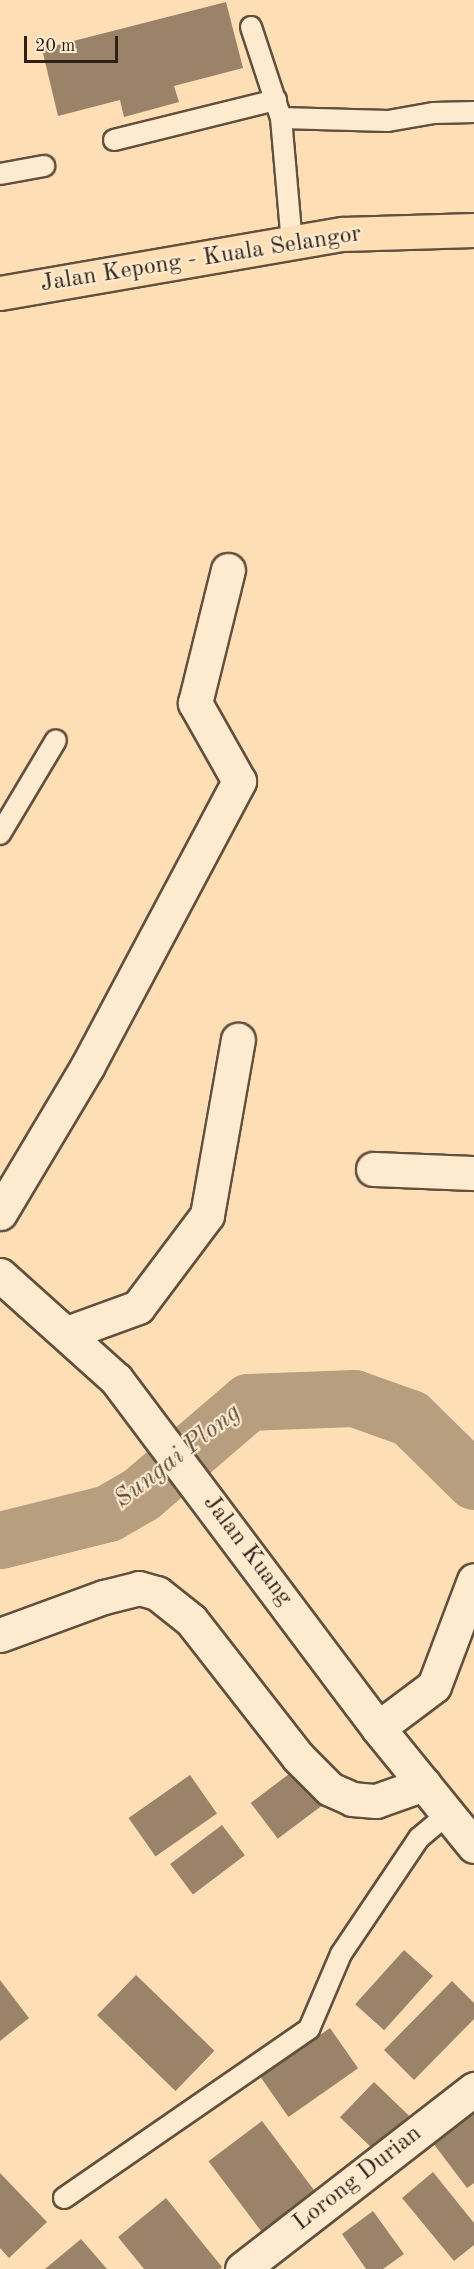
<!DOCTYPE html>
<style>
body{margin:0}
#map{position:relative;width:474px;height:2269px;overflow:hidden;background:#fedfb5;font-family:"Old Standard TT",serif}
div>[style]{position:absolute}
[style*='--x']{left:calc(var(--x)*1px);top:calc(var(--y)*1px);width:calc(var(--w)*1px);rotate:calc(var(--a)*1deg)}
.river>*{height:57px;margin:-28.5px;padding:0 28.5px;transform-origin:28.5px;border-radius:28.5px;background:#b79e7f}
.building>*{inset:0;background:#9a8369;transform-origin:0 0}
.roads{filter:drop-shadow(2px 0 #62503e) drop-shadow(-2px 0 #62503e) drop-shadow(0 2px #62503e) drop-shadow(0 -2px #62503e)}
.service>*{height:20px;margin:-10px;padding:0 10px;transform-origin:10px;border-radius:10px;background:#feeacf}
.minor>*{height:33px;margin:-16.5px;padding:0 16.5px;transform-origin:16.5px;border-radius:16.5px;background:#feeacf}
.secondary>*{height:33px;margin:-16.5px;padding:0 16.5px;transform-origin:16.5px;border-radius:16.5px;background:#feeacf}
.trunk>*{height:33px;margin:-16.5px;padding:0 16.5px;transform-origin:16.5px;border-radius:16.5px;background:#fedfb5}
span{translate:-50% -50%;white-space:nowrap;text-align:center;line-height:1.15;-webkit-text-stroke:4.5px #feeacf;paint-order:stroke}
.street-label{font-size:24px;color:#2e2017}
.water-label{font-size:26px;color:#5e4c3b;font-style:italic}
.scale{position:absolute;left:24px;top:36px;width:94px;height:27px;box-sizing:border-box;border:3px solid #2e2017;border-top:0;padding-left:8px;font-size:18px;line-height:21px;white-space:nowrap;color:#2e2017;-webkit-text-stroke:4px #feeacf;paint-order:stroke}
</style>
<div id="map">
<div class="river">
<div style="--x:0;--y:1540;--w:111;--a:-14"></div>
<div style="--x:108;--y:1513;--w:39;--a:-30"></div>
<div style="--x:142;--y:1493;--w:140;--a:-40.6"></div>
<div style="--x:248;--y:1402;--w:106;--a:-2.2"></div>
<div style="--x:354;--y:1398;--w:59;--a:19.7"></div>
<div style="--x:410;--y:1418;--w:90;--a:44.5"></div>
</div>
<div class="building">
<div style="clip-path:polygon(226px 2px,243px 68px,174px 86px,179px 102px,124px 117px,120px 100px,58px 116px,42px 49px)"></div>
<div style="left:297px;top:1768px;width:45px;height:58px;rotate:53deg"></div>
<div style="left:190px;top:1775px;width:47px;height:75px;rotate:55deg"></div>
<div style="left:222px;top:1825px;width:38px;height:65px;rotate:53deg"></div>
<div style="left:404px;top:1950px;width:39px;height:73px;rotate:42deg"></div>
<div style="left:136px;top:1975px;width:109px;height:56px;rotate:44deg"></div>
<div style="clip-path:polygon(0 1980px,29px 2018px,0 2041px)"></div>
<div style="clip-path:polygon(452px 1981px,474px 2003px,474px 2019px,414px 2080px,384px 2050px)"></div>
<div style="left:330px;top:2028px;width:49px;height:85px;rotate:55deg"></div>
<div style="left:374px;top:2082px;width:52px;height:49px;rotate:44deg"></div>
<div style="clip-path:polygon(474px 2112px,474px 2183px,467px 2188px,433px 2143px)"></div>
<div style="left:262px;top:2121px;width:97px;height:67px;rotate:53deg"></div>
<div style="clip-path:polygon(433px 2172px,474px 2223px,474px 2245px,454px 2261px,402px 2198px)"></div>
<div style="clip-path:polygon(0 2173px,47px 2222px,9px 2258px,0 2248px)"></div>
<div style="clip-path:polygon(166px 2198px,222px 2267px,220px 2269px,144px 2269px,118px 2237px)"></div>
<div style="clip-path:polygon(373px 2211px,404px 2254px,383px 2269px,366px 2269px,342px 2234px)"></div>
<div style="clip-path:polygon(81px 2239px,107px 2269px,45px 2269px)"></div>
</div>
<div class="roads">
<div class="service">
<div style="--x:251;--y:27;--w:96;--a:71.8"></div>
<div style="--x:281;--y:118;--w:126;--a:85"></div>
<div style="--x:281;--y:118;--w:107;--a:1.6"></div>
<div style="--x:388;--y:121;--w:47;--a:-9.9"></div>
<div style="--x:434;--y:113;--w:40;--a:-1.4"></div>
<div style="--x:114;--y:140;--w:167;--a:-13.9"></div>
<div style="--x:0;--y:174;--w:45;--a:-10.3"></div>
<div style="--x:0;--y:834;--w:109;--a:-59.2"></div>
<div style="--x:64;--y:2198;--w:298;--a:-34.6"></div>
<div style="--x:309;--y:2029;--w:82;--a:-66.9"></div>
<div style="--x:341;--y:1954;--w:140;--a:-56.1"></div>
<div style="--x:419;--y:1838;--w:38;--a:-40"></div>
</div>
<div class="minor">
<div style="--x:373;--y:1169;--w:101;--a:2.3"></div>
<div style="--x:0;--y:1213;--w:170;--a:-59.2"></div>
<div style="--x:87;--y:1067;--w:324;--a:-62"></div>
<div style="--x:239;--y:781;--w:90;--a:-119.4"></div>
<div style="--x:195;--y:703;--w:137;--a:-76.1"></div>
<div style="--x:67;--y:1333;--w:76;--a:-20.1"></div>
<div style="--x:138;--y:1307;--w:115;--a:-53.1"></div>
<div style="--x:207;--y:1215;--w:178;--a:-80"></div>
<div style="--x:0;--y:1635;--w:111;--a:-20.1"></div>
<div style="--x:104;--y:1597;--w:36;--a:-14"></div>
<div style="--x:139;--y:1588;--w:19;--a:16"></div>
<div style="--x:157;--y:1593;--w:43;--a:38.5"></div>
<div style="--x:191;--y:1620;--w:174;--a:52"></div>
<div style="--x:298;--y:1757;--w:45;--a:45"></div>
<div style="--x:330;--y:1789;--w:24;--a:24"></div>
<div style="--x:352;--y:1799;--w:24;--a:5"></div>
<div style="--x:376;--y:1801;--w:51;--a:-19.5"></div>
<div style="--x:378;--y:1728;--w:70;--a:-36.9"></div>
<div style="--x:434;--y:1686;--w:113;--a:-69.3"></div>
<div style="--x:242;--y:2269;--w:294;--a:-37.8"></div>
</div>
<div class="secondary">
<div style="--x:0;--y:1275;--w:156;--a:41.9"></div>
<div style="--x:116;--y:1379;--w:436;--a:53.1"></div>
<div style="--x:378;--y:1728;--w:152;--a:50.9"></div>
</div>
<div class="trunk">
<div style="--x:0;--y:293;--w:348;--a:-9.8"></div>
<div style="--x:343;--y:234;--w:131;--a:-1.7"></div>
</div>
</div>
<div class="street-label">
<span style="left:201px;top:260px;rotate:-9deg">Jalan Kepong - Kuala Selangor</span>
<span style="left:247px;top:1551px;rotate:53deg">Jalan Kuang</span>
<span style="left:358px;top:2179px;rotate:-38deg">Lorong Durian</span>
</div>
<div class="water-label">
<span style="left:178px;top:1457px;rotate:-38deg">Sungai Plong</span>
</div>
<div class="scale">20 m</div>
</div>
